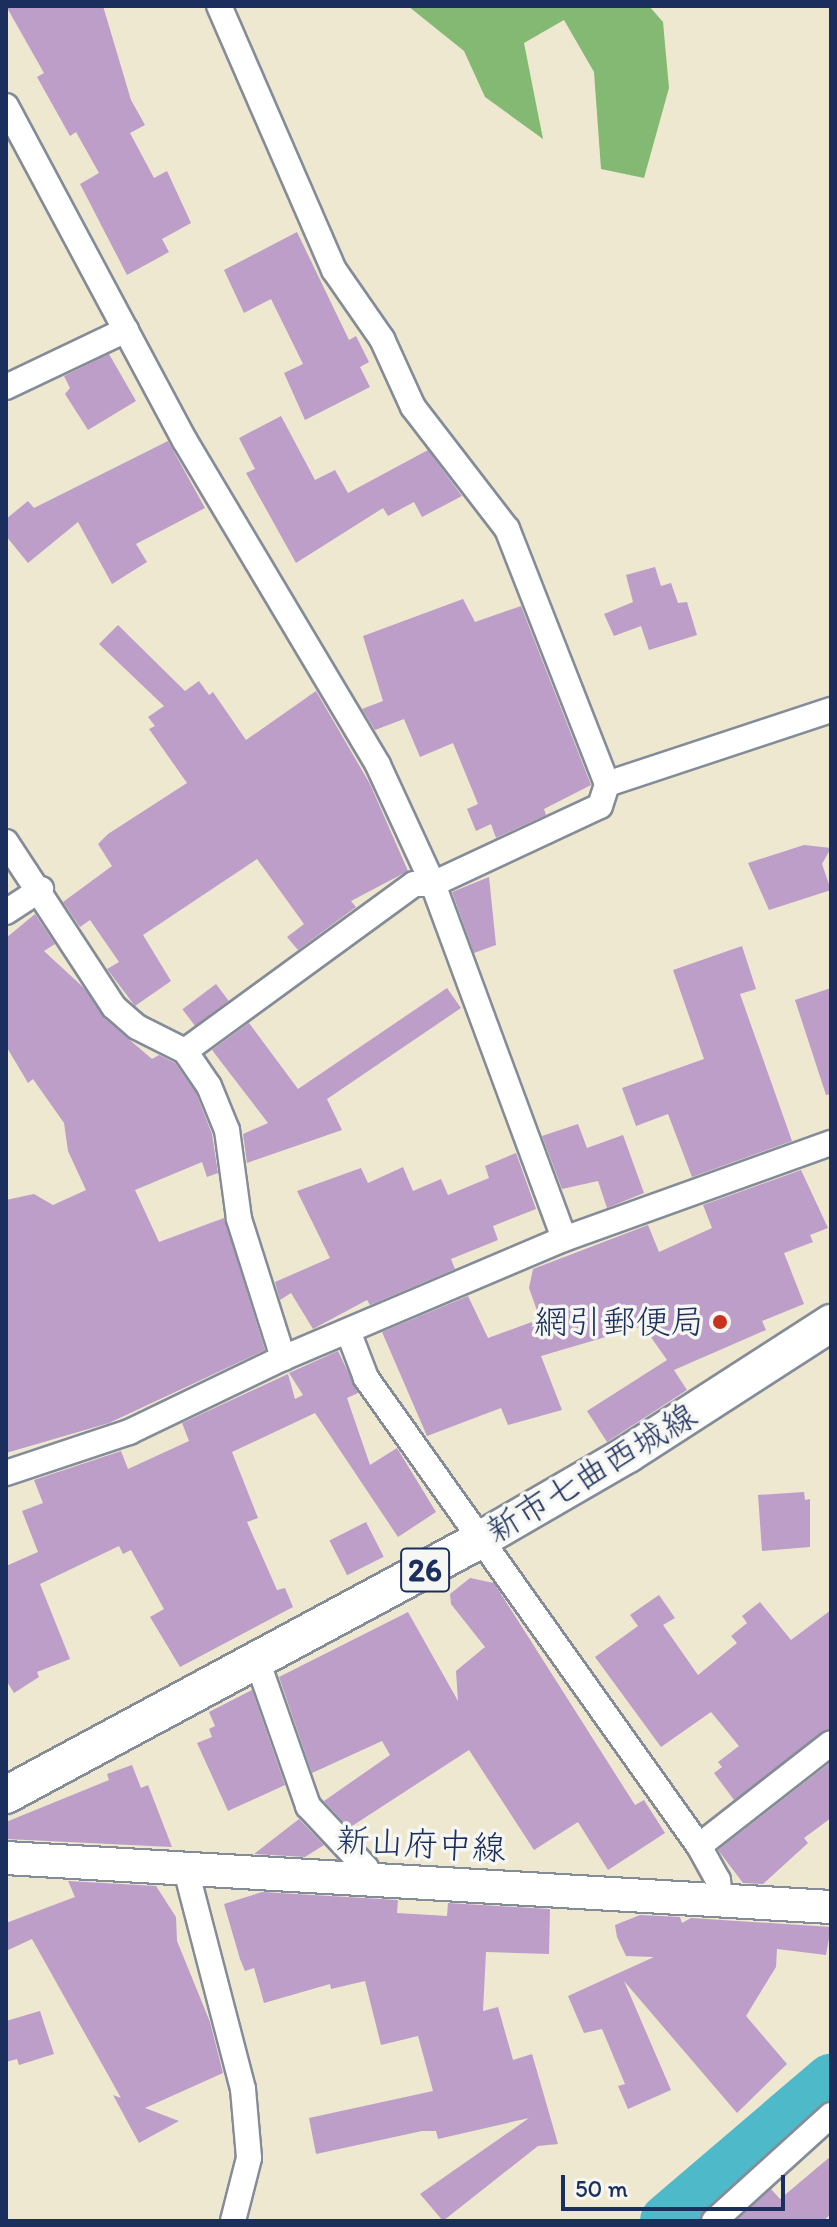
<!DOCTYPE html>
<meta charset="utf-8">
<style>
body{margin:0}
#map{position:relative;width:837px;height:2227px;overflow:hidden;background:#eee8d1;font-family:Itim,"Klee One",sans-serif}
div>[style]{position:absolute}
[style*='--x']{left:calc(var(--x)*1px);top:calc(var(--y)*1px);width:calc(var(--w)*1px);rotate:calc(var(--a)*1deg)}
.forest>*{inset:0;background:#84b974}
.river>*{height:54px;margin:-27px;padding:0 27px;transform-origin:27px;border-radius:27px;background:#4db9c9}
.building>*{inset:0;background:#bc9ec8;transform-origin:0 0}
.roads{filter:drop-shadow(2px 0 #848c98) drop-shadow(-2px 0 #848c98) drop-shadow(0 2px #848c98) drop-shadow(0 -2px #848c98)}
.street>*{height:24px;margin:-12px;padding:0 12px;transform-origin:12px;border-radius:12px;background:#fff}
.secondary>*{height:32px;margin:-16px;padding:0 16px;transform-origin:16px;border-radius:16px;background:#fff}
.primary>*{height:36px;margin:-18px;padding:0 18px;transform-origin:18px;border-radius:18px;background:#fff}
.dots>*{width:22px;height:22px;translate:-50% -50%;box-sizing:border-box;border:4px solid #f6f6f2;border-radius:50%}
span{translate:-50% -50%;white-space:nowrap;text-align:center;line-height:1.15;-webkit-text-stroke:7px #f6f6f2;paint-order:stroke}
.shield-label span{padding:2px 6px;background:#f6f6f2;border:2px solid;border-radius:6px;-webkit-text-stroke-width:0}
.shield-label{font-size:32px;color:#1b2f5e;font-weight:700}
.poi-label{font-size:34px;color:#1b2f5e}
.right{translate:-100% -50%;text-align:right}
.street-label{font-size:34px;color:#1b2f5e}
.frame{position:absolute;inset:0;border:8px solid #1b2f5e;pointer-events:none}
.scale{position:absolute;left:561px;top:2175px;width:224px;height:36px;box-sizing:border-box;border:4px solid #1b2f5e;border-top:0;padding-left:10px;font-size:24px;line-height:28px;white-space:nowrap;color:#1b2f5e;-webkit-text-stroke:6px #f6f6f2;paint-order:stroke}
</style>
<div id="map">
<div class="forest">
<div style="clip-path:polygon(408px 6px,649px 6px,663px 22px,669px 88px,644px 178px,601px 169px,594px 72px,564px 20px,524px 43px,543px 139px,485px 97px,464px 51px)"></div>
</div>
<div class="river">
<div style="--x:667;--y:2221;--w:216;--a:-40.5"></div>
</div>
<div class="building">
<div style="clip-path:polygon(6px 6px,103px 6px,131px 100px,145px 125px,130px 133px,154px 178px,167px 171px,191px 223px,162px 239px,169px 252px,127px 275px,80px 184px,99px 173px,76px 132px,70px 136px,37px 77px,44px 73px)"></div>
<div style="clip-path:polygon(297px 232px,349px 340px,356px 336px,369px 362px,360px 367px,370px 387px,305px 420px,284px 373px,303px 364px,271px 299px,244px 313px,224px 270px)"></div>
<div style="clip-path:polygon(109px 354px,136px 401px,88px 430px,65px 394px,70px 388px,64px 376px)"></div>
<div style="clip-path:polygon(281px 416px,315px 480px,335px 470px,348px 493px,428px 450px,462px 496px,422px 517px,414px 502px,388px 516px,383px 508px,296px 563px,246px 473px,255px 469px,239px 438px)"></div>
<div style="clip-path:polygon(168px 441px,205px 508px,136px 544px,147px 562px,112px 584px,78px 522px,28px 563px,6px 536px,6px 519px,28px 501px,34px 508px)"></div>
<div style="clip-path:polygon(655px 567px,661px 586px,671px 583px,678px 603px,687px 602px,697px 635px,649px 650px,641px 626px,614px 636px,604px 614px,633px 602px,626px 575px)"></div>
<div style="clip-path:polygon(463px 599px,475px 622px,521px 606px,591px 785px,544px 809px,546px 815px,496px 838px,491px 824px,476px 831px,467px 809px,478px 804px,453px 743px,420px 757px,404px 719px,375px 730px,362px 709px,383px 701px,363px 636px)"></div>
<div style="clip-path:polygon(118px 625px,185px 691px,199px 681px,209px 695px,213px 692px,246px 740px,316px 691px,370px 784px,408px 871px,351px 901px,356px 907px,298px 950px,287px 937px,304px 924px,257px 859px,143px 935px,171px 981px,135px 1006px,107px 969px,119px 962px,90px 920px,80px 927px,63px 902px,112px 866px,98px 844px,108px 834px,187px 783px,149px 729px,155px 726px,148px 717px,164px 706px,99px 644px)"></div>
<div style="clip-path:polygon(804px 845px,831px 848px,822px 864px,831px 890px,769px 910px,748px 863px)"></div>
<div style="clip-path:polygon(489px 877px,496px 945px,474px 953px,452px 892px)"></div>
<div style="clip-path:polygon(35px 914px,55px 944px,44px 951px,84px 988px,104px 1018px,152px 1059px,159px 1055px,175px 1063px,196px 1093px,212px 1134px,218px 1173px,207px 1177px,202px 1162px,135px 1190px,159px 1242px,224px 1218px,265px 1350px,109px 1423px,6px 1453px,6px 1200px,34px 1194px,53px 1205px,86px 1190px,68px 1151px,64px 1123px,33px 1079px,28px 1083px,6px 1046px,6px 938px)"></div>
<div style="clip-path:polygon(742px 946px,756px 989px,740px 994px,792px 1141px,692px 1177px,668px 1114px,636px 1126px,622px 1088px,704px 1059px,673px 970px)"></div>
<div style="left:216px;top:984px;width:21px;height:42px;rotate:53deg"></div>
<div style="clip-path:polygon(447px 988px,461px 1008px,327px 1099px,342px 1130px,247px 1163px,243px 1134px,268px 1123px,212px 1050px,249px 1023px,298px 1089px)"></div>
<div style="clip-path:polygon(831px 988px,831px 1094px,826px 1095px,795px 1000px)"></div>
<div style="clip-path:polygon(578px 1124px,587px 1148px,623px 1135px,644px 1193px,607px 1208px,598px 1181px,562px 1189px,542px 1136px)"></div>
<div style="clip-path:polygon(516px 1153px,536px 1209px,493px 1226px,498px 1240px,451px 1259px,455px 1269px,370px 1305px,367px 1300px,313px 1329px,291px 1293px,280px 1300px,275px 1282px,330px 1258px,297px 1191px,361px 1168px,368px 1183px,403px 1167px,413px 1191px,441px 1179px,448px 1195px,489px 1178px,485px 1166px)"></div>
<div style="clip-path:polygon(801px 1170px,828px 1228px,810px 1235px,813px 1242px,784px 1253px,804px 1304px,762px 1321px,766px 1330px,674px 1370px,687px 1390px,607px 1442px,587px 1411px,667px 1360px,643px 1326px,541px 1356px,562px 1410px,508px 1425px,501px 1408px,427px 1436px,382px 1332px,468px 1296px,488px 1338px,540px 1319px,529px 1288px,533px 1269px,648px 1225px,659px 1252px,712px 1228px,703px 1205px)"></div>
<div style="clip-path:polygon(338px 1351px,358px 1393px,347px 1398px,370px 1465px,397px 1448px,436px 1512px,398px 1537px,315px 1413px,232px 1452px,258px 1518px,247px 1522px,277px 1590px,285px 1588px,293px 1607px,180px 1667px,150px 1617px,164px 1609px,131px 1550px,123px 1554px,119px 1546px,40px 1584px,70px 1659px,37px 1672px,39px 1677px,14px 1693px,6px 1680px,6px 1566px,38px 1552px,22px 1511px,43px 1503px,34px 1480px,121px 1451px,128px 1469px,189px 1441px,182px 1423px,288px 1374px,295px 1399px,303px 1395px,289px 1373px)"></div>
<div style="clip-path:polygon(804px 1492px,805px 1500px,810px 1499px,810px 1547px,762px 1551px,758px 1495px)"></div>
<div style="left:366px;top:1522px;width:39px;height:41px;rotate:63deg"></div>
<div style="clip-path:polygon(470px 1578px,494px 1583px,635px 1805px,644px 1800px,665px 1833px,608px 1870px,578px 1822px,534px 1850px,469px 1750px,349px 1828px,324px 1801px,390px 1755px,382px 1741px,312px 1773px,279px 1677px,408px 1612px,458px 1701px,456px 1671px,485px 1647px,451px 1604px,450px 1594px)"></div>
<div style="clip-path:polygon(659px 1595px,675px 1618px,663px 1625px,698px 1675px,737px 1643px,731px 1636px,747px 1623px,742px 1616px,760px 1602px,791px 1640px,831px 1610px,831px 1728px,734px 1800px,714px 1773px,722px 1767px,718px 1762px,739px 1746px,711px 1712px,661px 1747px,595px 1657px,638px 1626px,630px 1615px)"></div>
<div style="clip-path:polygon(252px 1690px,285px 1785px,228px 1811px,197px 1743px,212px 1737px,209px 1729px,215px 1726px,209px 1712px)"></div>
<div style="clip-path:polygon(831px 1762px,831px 1818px,804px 1838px,808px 1843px,763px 1884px,743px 1883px,718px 1850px)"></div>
<div style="clip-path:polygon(132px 1765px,141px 1788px,148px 1785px,172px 1847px,6px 1839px,6px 1822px,109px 1780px,107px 1774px)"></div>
<div style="clip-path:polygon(299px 1819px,324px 1845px,305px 1857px,254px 1854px)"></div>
<div style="clip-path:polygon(68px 1881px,156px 1886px,176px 1917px,177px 1941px,210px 2022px,223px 2073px,145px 2108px,179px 2121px,139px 2143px,113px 2095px,121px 2098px,32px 1939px,6px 1951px,6px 1923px,75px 1897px)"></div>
<div style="clip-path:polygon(262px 1892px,398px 1900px,397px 1913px,447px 1916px,448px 1903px,550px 1909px,549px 1954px,486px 1952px,483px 2011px,498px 2007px,513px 2060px,532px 2054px,558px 2144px,538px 2146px,443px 2221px,420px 2194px,529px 2118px,438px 2139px,436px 2131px,422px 2131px,316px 2154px,309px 2118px,433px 2091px,418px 2036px,381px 2045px,365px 1981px,331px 1989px,330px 1984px,264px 2003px,254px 1968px,245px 1971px,240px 1959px,224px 1904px)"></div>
<div style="clip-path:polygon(640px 1915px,680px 1917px,682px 1923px,691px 1918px,831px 1927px,826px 1955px,777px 1949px,776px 1967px,746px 2016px,787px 2064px,737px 2113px,624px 1981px,671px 2090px,628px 2109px,618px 2086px,625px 2084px,602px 2029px,584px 2033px,568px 1996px,654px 1957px,626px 1956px,617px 1937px,615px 1925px)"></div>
<div style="clip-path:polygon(40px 2011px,54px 2054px,19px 2065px,17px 2059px,6px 2062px,6px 2021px)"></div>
<div style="clip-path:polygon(831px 2156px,831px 2214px,823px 2221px,736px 2221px,771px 2189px,780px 2199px)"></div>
</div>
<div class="roads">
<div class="street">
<div style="--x:6;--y:106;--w:380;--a:61.9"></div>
<div style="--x:185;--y:441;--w:377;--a:59.2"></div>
<div style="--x:378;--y:765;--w:131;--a:65.2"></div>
<div style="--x:433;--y:884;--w:378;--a:69.7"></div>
<div style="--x:6;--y:387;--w:133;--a:-25.4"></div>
<div style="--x:607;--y:784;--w:236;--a:-18.3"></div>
<div style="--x:6;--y:842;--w:197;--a:56.8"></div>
<div style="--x:114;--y:1007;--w:30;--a:41"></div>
<div style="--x:137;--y:1027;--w:54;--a:26.6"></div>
<div style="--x:185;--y:1051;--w:42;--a:55.6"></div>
<div style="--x:209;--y:1086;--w:48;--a:67.8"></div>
<div style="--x:227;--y:1130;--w:90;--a:82.3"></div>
<div style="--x:239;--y:1219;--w:146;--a:72.4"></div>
<div style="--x:6;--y:912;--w:42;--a:-33.3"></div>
<div style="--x:185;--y:1051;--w:283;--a:-36.1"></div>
<div style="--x:414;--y:884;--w:19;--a:0"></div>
<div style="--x:433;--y:884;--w:184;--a:-25"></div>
<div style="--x:600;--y:806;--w:23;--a:-72"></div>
<div style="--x:607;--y:784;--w:274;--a:-111.4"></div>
<div style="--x:507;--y:529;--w:154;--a:-127.6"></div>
<div style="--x:413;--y:407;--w:75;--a:-114.5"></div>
<div style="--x:382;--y:339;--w:84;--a:-124.8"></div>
<div style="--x:334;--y:270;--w:288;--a:-113.5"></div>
<div style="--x:348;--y:1331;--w:50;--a:69"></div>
<div style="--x:366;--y:1378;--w:574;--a:54.57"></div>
<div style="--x:699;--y:1846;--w:39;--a:61"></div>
<div style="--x:718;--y:1880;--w:18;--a:84"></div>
<div style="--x:6;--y:1473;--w:130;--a:-18.4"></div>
<div style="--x:129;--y:1432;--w:171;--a:-25.7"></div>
<div style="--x:283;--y:1358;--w:305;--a:-23"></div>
<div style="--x:564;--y:1239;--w:284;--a:-19.8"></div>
<div style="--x:257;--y:1660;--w:155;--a:70.7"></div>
<div style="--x:308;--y:1806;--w:85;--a:46.9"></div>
<div style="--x:366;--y:1868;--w:11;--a:75"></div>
<div style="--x:699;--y:1846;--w:167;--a:-38"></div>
<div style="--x:186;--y:1870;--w:226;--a:75.4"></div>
<div style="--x:243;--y:2089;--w:69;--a:85"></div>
<div style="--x:249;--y:2158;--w:65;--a:104.3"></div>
<div style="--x:714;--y:2221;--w:158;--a:-42.2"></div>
</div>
<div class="secondary">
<div style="--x:6;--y:1858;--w:826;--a:3.4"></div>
</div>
<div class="primary">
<div style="--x:6;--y:1795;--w:536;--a:-28.29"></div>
<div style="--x:478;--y:1541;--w:173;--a:-30.1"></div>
<div style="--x:628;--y:1454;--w:242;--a:-32.8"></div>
</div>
</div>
<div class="dots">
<div style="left:720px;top:1322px;background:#c8321e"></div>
</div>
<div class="shield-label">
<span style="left:425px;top:1570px">26</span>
</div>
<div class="poi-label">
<span class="right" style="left:704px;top:1322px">網引郵便局</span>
</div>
<div class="street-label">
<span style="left:591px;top:1473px;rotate:-31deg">新市七曲西城線</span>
<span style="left:421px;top:1844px;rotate:3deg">新山府中線</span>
</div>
<div class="frame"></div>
<div class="scale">50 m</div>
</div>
